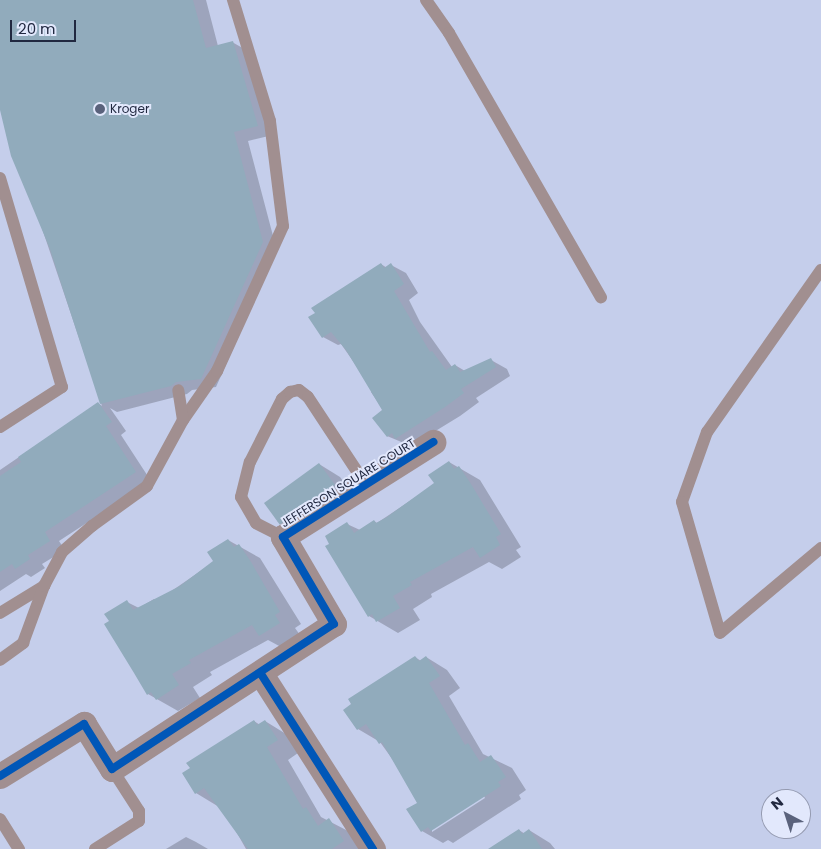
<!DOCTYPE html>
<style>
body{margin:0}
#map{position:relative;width:821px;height:849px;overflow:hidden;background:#c5ceeb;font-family:Poppins,sans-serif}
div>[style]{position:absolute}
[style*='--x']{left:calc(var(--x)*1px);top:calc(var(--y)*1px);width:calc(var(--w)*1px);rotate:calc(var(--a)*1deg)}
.shadow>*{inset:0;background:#0003}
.building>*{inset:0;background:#91abbc;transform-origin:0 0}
.lane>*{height:12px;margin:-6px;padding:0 6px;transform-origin:6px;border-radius:6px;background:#a18f90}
.street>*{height:25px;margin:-12.5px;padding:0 12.5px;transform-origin:12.5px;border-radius:12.5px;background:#a18f90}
.cycleway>*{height:8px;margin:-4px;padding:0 4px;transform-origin:4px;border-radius:4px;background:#0057b8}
.dots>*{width:14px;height:14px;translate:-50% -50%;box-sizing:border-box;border:2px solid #e2e8fc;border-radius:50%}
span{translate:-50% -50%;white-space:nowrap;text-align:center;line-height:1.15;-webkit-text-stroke:4px #e2e8fc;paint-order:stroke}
.poi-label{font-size:12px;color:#212840}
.left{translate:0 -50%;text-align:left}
.street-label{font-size:12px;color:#212840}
.north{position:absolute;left:761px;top:789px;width:50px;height:50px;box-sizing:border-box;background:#e2e8fc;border:1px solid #959bb1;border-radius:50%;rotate:320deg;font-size:14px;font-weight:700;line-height:20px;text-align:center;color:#212840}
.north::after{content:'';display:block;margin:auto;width:18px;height:22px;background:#5a627c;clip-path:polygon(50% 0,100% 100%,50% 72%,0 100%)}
.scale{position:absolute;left:10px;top:20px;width:66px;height:22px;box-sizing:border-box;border:2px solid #212840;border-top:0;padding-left:6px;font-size:15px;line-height:18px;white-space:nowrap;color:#212840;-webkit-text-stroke:4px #e2e8fc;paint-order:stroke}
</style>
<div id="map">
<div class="shadow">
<div style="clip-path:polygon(0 0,206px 0,218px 46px,232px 42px,248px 51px,273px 135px,248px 141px,277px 251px,216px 387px,192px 390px,187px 394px,117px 412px,110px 408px,126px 431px,121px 435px,151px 481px,59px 541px,65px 550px,42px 564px,45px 568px,31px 577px,26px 574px,0 591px,0 470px,98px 403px,102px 406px,0 104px)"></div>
<div style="clip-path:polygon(381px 264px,387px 268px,391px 265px,406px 273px,418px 293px,409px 300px,420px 322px,452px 367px,455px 365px,465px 371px,491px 360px,507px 369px,510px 376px,476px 398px,479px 402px,460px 416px,411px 446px,387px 436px,384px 411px,371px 392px,374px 391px,341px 344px,338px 345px,323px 337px)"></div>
<div style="clip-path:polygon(449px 462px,480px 480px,521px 547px,516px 550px,521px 557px,502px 569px,489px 562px,431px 594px,432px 597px,413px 609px,420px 620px,398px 633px,369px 616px,331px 544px,347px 524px,360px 530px,374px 521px,377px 523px,435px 484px)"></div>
<div style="clip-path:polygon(319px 464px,340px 477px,355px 497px,298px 534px,277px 521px)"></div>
<div style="clip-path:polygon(228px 540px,260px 558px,301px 624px,295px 628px,300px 635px,281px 647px,268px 640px,210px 672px,212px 675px,193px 687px,200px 698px,178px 711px,148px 694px,127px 602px,139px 608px,154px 599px,157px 601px,215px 561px)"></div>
<div style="clip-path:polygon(evenodd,415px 657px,421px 661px,426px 657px,447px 670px,460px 688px,449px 696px,483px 754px,512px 768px,526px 790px,519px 795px,521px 799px,453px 843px,448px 840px,443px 843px,422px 831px,419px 803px,406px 783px,408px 781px,380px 742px,358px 729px,345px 710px,415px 657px,484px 796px,485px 798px,432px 832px,432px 829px,484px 796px)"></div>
<div style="clip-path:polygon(254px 721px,260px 725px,265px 721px,286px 734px,298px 753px,288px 760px,321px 817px,350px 832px,361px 849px,246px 849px,224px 810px,196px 793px,183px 774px)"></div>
<div style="clip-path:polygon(519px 830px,525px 834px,529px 830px,550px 843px,555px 849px,490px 849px)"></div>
<div style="clip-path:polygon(186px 837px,196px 842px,208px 849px,166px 849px)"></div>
</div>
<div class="building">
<div style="clip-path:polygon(0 0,193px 0,206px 48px,233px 41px,258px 126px,234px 132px,263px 242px,201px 379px,176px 382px,171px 386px,100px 404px,50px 249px,11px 156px,0 110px)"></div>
<div style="clip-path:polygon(381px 263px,384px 268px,391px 263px,404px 284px,394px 291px,430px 352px,432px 351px,446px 370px,455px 364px,460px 372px,491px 358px,496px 367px,461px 389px,464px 393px,445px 407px,395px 439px,392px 433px,387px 437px,372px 418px,382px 410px,346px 350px,331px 332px,322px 338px,308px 317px,315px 313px,311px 308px)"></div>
<div style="clip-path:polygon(98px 402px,112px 422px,106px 426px,136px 472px,45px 532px,50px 541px,28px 555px,30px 559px,15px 569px,12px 564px,0 572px,0 476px,21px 462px,18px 457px)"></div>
<div style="clip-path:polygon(449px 461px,454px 469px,459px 466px,471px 484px,501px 534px,496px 537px,500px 545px,480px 558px,473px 547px,410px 582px,412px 585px,393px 596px,400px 608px,376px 622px,372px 614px,368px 617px,325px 546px,329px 544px,325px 536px,347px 522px,354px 533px,374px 520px,376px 523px,387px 517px,434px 483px,428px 475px)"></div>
<div style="left:319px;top:463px;width:27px;height:68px;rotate:54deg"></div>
<div style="clip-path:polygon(228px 539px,234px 547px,239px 544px,251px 562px,280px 612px,275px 615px,280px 623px,259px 636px,252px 625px,189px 660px,191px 663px,172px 674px,179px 685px,156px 700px,151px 692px,147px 695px,134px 673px,104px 624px,109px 621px,104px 614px,127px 600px,133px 610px,180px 586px,213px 561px,207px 552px)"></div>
<div style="clip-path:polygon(415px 656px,419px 661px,426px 656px,440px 676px,429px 683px,465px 745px,468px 743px,480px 762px,491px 755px,506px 777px,498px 782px,501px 786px,431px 831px,428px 827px,421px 832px,406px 809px,417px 803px,382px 742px,379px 744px,366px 724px,357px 730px,343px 710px,351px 704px,348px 699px)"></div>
<div style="clip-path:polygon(254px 720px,257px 725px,265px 720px,278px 740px,267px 747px,303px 809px,306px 807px,318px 826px,329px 818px,344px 841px,332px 849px,248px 849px,204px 788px,195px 794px,182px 773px,190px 768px,186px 763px)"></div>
<div style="clip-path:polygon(519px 829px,522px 834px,529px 829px,542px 849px,488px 849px)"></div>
</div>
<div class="lane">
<div style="--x:426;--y:0;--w:40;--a:55.1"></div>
<div style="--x:449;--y:33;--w:305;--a:60.1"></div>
<div style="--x:0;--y:178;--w:218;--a:73.5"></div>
<div style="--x:62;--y:387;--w:74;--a:147.2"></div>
<div style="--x:821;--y:270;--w:198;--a:125.1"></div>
<div style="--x:707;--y:432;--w:74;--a:109.7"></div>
<div style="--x:682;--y:502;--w:136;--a:73.8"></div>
<div style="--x:720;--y:633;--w:132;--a:-40.1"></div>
<div style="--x:183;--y:420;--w:60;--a:-55.2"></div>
<div style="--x:217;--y:371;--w:159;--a:-65.5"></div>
<div style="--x:283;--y:226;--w:106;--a:-97.1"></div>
<div style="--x:270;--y:121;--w:127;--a:-107"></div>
<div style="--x:283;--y:537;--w:30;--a:-153"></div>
<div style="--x:256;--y:523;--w:30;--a:-120"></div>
<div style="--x:241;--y:497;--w:36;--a:-76"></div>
<div style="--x:250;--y:462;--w:71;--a:-63.1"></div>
<div style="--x:282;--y:399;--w:11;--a:-41"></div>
<div style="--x:290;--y:392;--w:9;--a:-13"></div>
<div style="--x:299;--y:390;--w:11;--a:38"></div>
<div style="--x:308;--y:397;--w:105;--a:56.6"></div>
<div style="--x:0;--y:613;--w:52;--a:-31.5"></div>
<div style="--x:0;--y:660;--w:29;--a:-36"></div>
<div style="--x:23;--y:643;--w:61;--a:-69.8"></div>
<div style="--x:44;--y:586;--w:38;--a:-62"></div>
<div style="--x:62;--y:552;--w:40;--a:-41"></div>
<div style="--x:92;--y:526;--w:68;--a:-36"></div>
<div style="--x:147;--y:486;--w:75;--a:-61.4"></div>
<div style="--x:183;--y:420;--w:30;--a:-99"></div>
<div style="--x:0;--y:819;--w:36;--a:58"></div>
<div style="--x:95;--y:849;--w:52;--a:-32.5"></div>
<div style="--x:139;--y:821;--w:10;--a:-90"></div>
<div style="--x:139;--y:811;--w:50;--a:-122.7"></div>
</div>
<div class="street">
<div style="--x:261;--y:674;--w:208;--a:57.4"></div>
<div style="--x:0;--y:776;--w:99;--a:-31.8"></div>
<div style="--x:84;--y:724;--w:53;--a:58.1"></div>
<div style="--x:112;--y:769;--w:265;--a:-33.2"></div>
<div style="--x:334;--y:624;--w:101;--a:-120.4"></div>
<div style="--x:283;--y:537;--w:178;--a:-32.3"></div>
</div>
<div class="cycleway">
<div style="--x:261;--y:674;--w:208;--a:57.4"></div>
<div style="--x:0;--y:776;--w:99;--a:-31.8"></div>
<div style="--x:84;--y:724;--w:53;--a:58.1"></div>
<div style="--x:112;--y:769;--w:265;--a:-33.2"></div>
<div style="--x:334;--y:624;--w:101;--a:-120.4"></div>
<div style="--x:283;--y:537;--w:178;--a:-32.3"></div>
</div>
<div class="dots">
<div style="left:100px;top:109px;background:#5a627c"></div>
</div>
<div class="poi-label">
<span class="left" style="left:110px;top:109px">Kroger</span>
</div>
<div class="street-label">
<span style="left:348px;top:483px;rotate:-32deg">JEFFERSON SQUARE COURT</span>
</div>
<div class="north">N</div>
<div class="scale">20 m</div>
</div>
